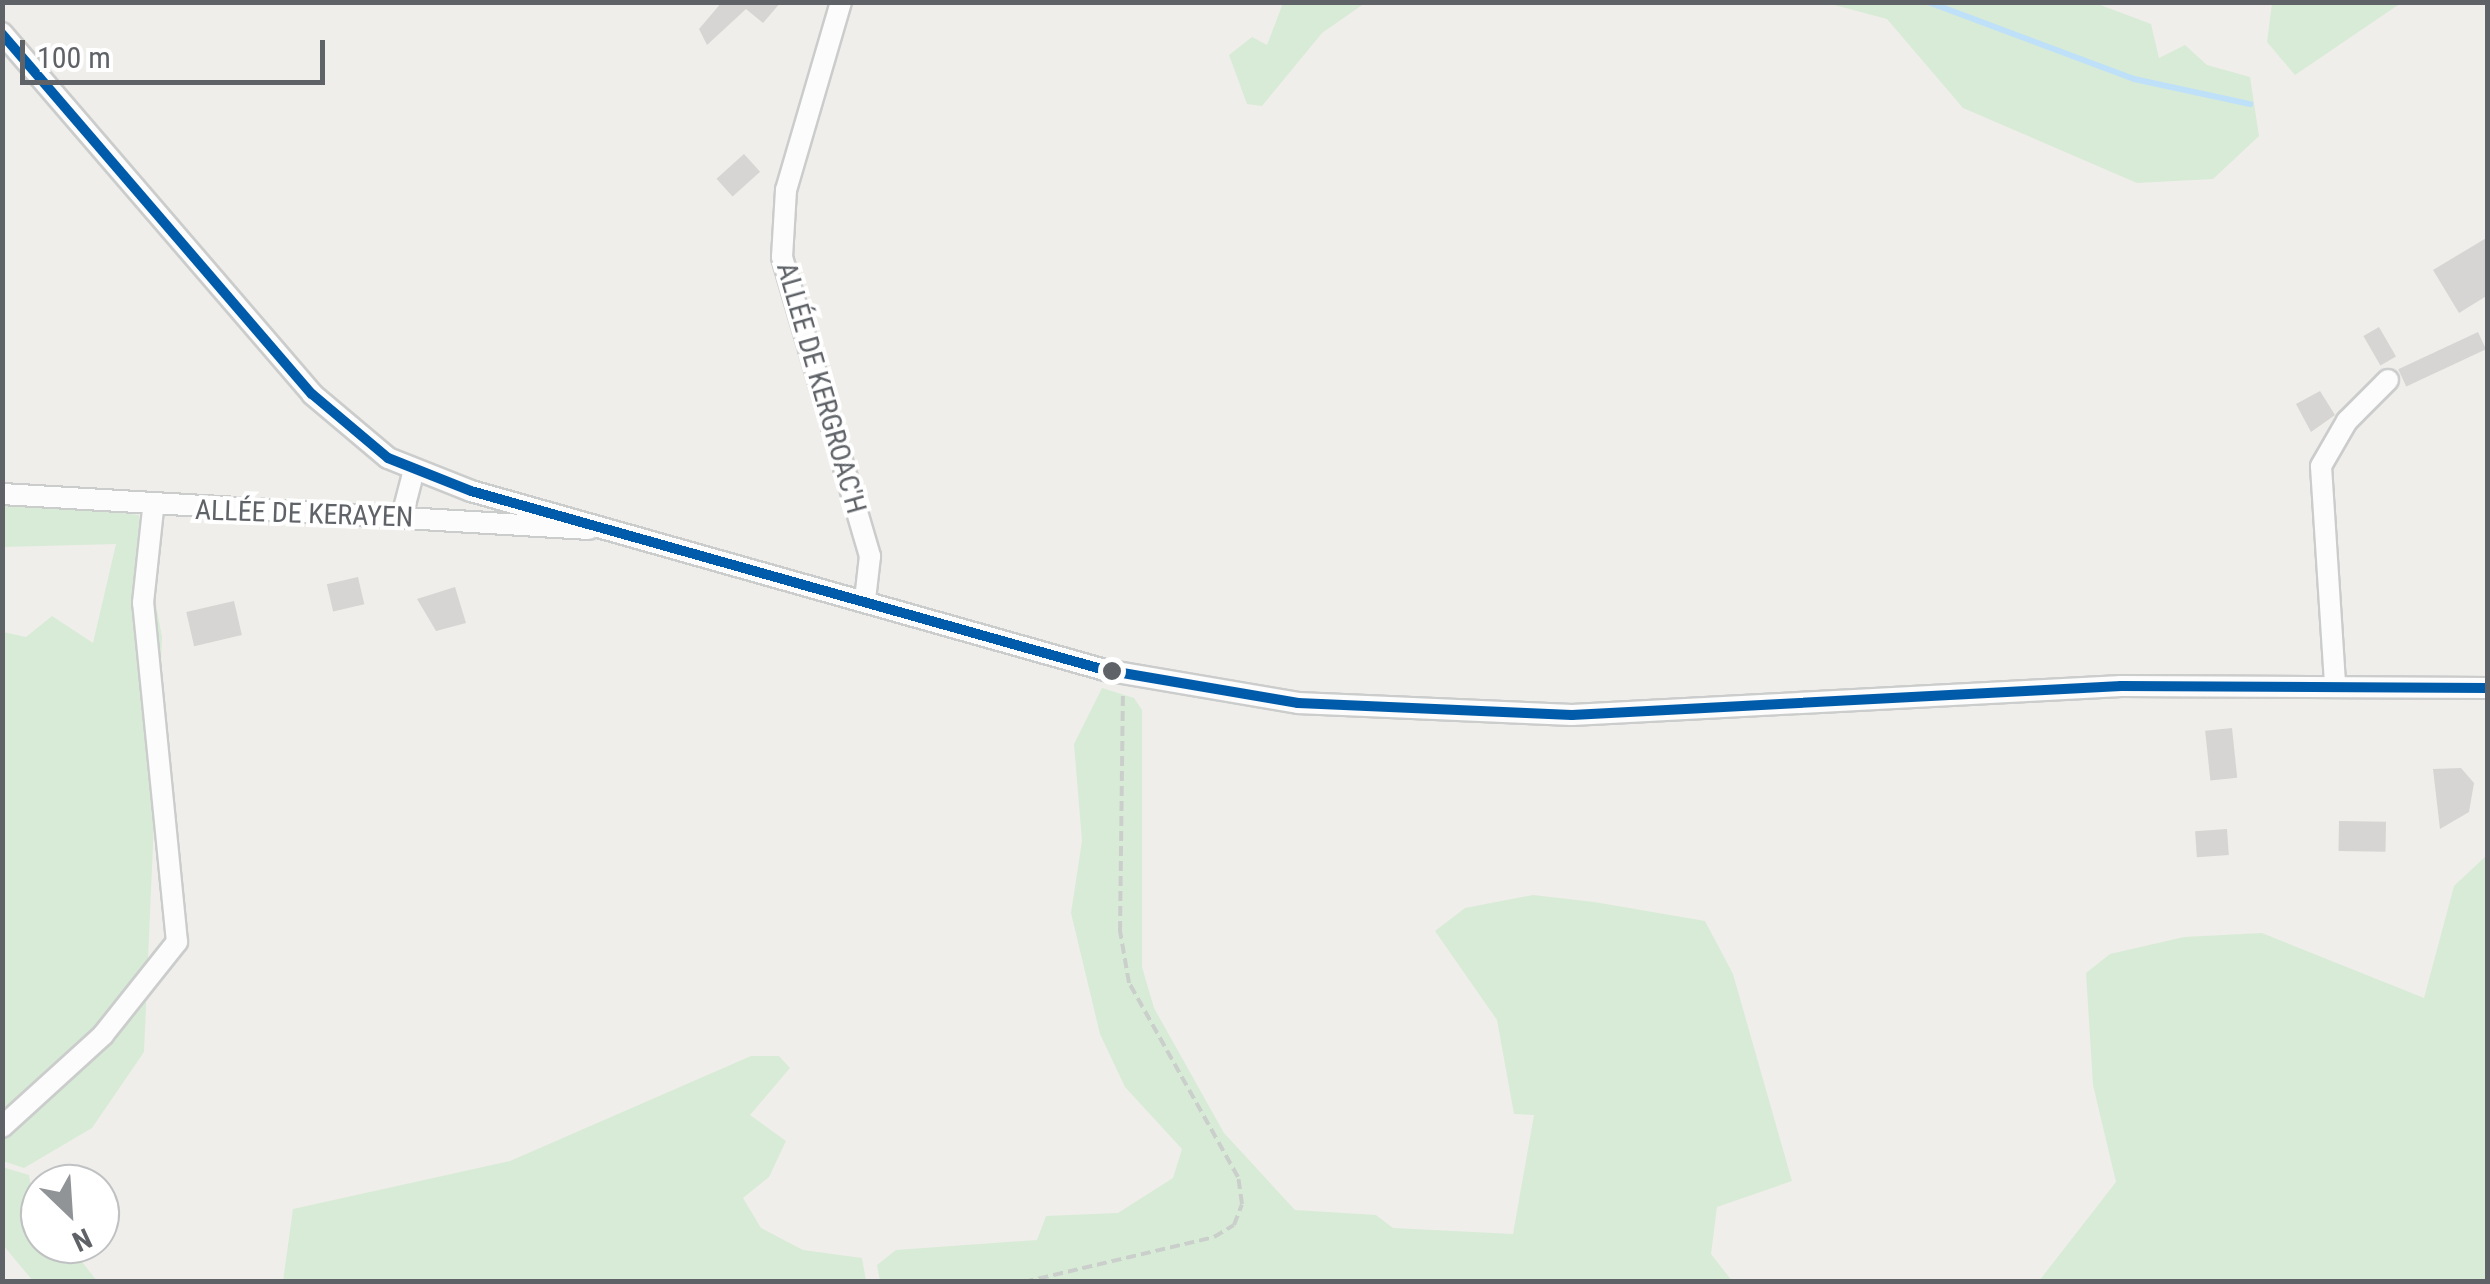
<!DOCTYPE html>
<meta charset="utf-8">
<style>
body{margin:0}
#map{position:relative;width:2490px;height:1284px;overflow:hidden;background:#efeeea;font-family:"Roboto Condensed",sans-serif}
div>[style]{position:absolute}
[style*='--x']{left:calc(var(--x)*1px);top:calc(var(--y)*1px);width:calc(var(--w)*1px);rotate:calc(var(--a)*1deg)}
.green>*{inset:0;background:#d8ebd6}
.stream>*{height:6px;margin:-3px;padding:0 3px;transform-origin:3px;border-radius:3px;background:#bfe0f9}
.building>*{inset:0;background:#d6d5d3;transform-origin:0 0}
.path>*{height:4px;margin-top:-2px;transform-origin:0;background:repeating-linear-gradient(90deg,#cacfcc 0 10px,transparent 0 15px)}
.roads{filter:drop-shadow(2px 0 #cbcccc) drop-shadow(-2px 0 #cbcccc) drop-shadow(0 2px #cbcccc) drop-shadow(0 -2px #cbcccc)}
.street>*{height:20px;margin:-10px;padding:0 10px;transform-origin:10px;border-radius:10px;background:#fdfcfc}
.bus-1>*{height:10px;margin:-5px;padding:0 5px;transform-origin:5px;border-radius:5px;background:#005caa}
.dots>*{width:28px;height:28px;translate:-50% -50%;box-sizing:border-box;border:5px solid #fff;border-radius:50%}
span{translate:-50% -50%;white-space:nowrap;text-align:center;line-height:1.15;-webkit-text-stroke:8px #fff;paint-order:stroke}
.street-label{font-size:28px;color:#5f6368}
.frame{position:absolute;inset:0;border:5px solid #5f6368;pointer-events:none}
.north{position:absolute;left:20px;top:1164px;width:100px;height:100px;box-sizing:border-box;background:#fff;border:2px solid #bfc1c3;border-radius:50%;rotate:155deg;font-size:28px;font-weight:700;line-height:40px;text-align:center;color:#5f6368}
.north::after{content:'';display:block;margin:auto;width:35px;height:45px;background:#919496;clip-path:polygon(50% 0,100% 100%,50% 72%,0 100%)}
.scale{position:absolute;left:20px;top:40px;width:305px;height:45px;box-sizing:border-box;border:5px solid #5f6368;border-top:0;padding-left:12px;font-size:30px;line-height:35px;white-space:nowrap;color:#5f6368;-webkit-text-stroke:8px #fff;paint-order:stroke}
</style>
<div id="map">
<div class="green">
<div style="clip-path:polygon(1283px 3px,1365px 3px,1322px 33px,1262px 106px,1247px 104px,1229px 55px,1252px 37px,1267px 45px)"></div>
<div style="clip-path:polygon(1827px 3px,2095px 3px,2151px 24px,2159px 58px,2185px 45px,2207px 65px,2250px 77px,2259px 136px,2213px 179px,2137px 183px,1963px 108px,1887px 19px)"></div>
<div style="clip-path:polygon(2272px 3px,2272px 2px,2401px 3px,2295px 75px,2267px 42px)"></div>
<div style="clip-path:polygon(3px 499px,139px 515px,162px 637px,144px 1052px,92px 1128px,24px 1168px,3px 1161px,3px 632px,26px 637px,52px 616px,93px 643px,116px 544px,3px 547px)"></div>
<div style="clip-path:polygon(1102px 688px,1134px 698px,1142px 710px,1142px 967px,1154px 1008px,1224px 1133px,1295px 1210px,1376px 1215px,1393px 1228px,1513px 1234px,1534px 1115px,1514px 1114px,1497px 1020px,1435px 931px,1465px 908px,1533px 895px,1594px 902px,1705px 921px,1733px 974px,1792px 1181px,1717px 1207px,1711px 1254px,1732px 1281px,880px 1281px,877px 1265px,896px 1250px,1037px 1240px,1046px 1216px,1118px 1213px,1173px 1178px,1182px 1149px,1125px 1087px,1100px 1034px,1071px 913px,1082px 841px,1074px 744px)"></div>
<div style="clip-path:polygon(2487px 855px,2487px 1281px,2039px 1281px,2116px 1182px,2093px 1085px,2086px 973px,2110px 954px,2184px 937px,2262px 933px,2424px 998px,2454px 886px)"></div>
<div style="clip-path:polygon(751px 1056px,779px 1056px,790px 1068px,750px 1115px,786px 1141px,769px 1177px,743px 1198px,761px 1228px,803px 1250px,862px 1258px,866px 1281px,283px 1281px,293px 1209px,510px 1161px)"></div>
<div style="clip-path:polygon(2px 1167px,29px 1175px,40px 1244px,68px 1244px,97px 1281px,33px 1281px,3px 1245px)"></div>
</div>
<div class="stream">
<div style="--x:1928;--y:2;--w:220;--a:20.5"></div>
<div style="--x:2134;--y:79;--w:119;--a:12.2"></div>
</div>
<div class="building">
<div style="clip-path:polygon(722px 2px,781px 2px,763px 23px,746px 9px,707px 45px,699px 29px)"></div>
<div style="left:744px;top:154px;width:24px;height:37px;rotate:48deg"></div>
<div style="clip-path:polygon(2488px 237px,2488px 295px,2459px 313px,2433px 270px)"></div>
<div style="left:2379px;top:327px;width:34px;height:18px;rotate:60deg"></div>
<div style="left:2478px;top:332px;width:19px;height:88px;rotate:65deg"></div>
<div style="clip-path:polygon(2320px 391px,2335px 415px,2311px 432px,2296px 404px)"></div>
<div style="left:358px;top:577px;width:28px;height:32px;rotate:77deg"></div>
<div style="clip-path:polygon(455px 587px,466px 623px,436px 631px,417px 599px)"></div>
<div style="left:234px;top:601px;width:35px;height:49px;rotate:77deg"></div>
<div style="left:2232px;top:728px;width:50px;height:27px;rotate:84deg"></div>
<div style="clip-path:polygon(2461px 768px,2474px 783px,2469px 812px,2440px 829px,2433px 769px)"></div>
<div style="left:2339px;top:821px;width:47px;height:30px;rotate:1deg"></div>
<div style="left:2227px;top:829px;width:26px;height:32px;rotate:86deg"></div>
</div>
<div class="path">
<div style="--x:1024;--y:1282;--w:195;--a:-13.3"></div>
<div style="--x:1214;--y:1237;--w:23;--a:-31"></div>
<div style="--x:1234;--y:1225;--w:22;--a:-69"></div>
<div style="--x:1242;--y:1204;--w:27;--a:-98"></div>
<div style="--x:1238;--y:1177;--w:223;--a:-119.3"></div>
<div style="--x:1129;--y:983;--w:53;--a:-99.8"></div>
<div style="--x:1120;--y:931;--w:240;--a:-89.3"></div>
</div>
<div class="roads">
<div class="street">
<div style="--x:841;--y:2;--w:196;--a:106.3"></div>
<div style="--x:786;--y:190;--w:67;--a:93.4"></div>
<div style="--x:782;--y:257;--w:312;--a:73.6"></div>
<div style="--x:870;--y:556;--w:44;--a:96.5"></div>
<div style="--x:2;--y:33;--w:476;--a:49.3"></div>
<div style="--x:312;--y:394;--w:99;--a:40.1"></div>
<div style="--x:388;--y:458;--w:89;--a:21.7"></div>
<div style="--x:471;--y:491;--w:659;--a:15.77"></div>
<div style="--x:1105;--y:670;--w:196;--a:9.7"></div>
<div style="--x:1298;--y:703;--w:274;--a:2.5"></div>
<div style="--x:1572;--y:715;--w:550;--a:-3.02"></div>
<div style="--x:2121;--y:686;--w:367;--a:0.3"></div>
<div style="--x:2;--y:494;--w:588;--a:3.41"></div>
<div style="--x:402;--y:516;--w:48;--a:-75.4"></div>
<div style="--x:2335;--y:683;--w:217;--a:-93.7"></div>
<div style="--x:2321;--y:466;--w:52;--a:-60"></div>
<div style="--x:2347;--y:421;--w:58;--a:-45"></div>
<div style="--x:2;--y:1127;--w:137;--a:-42.3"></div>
<div style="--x:103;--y:1035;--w:119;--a:-51.5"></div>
<div style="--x:177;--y:942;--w:341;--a:-95.7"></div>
<div style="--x:143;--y:603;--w:94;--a:-83.9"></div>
</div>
</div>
<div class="bus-1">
<div style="--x:2;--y:34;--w:475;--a:49.3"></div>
<div style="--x:312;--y:394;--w:99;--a:40.1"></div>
<div style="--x:388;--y:458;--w:89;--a:21.7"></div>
<div style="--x:471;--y:491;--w:659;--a:15.77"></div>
<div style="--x:1105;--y:670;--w:196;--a:9.7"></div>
<div style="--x:1298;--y:703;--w:274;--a:2.5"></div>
<div style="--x:1572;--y:715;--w:550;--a:-3.02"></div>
<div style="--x:2121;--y:686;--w:367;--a:0.3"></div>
</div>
<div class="dots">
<div style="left:1112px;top:671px;background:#5f6368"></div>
</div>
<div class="street-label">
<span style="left:821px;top:388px;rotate:74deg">ALLÉE DE KERGROAC'H</span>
<span style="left:304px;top:514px;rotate:2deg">ALLÉE DE KERAYEN</span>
</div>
<div class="frame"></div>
<div class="north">N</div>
<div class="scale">100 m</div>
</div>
